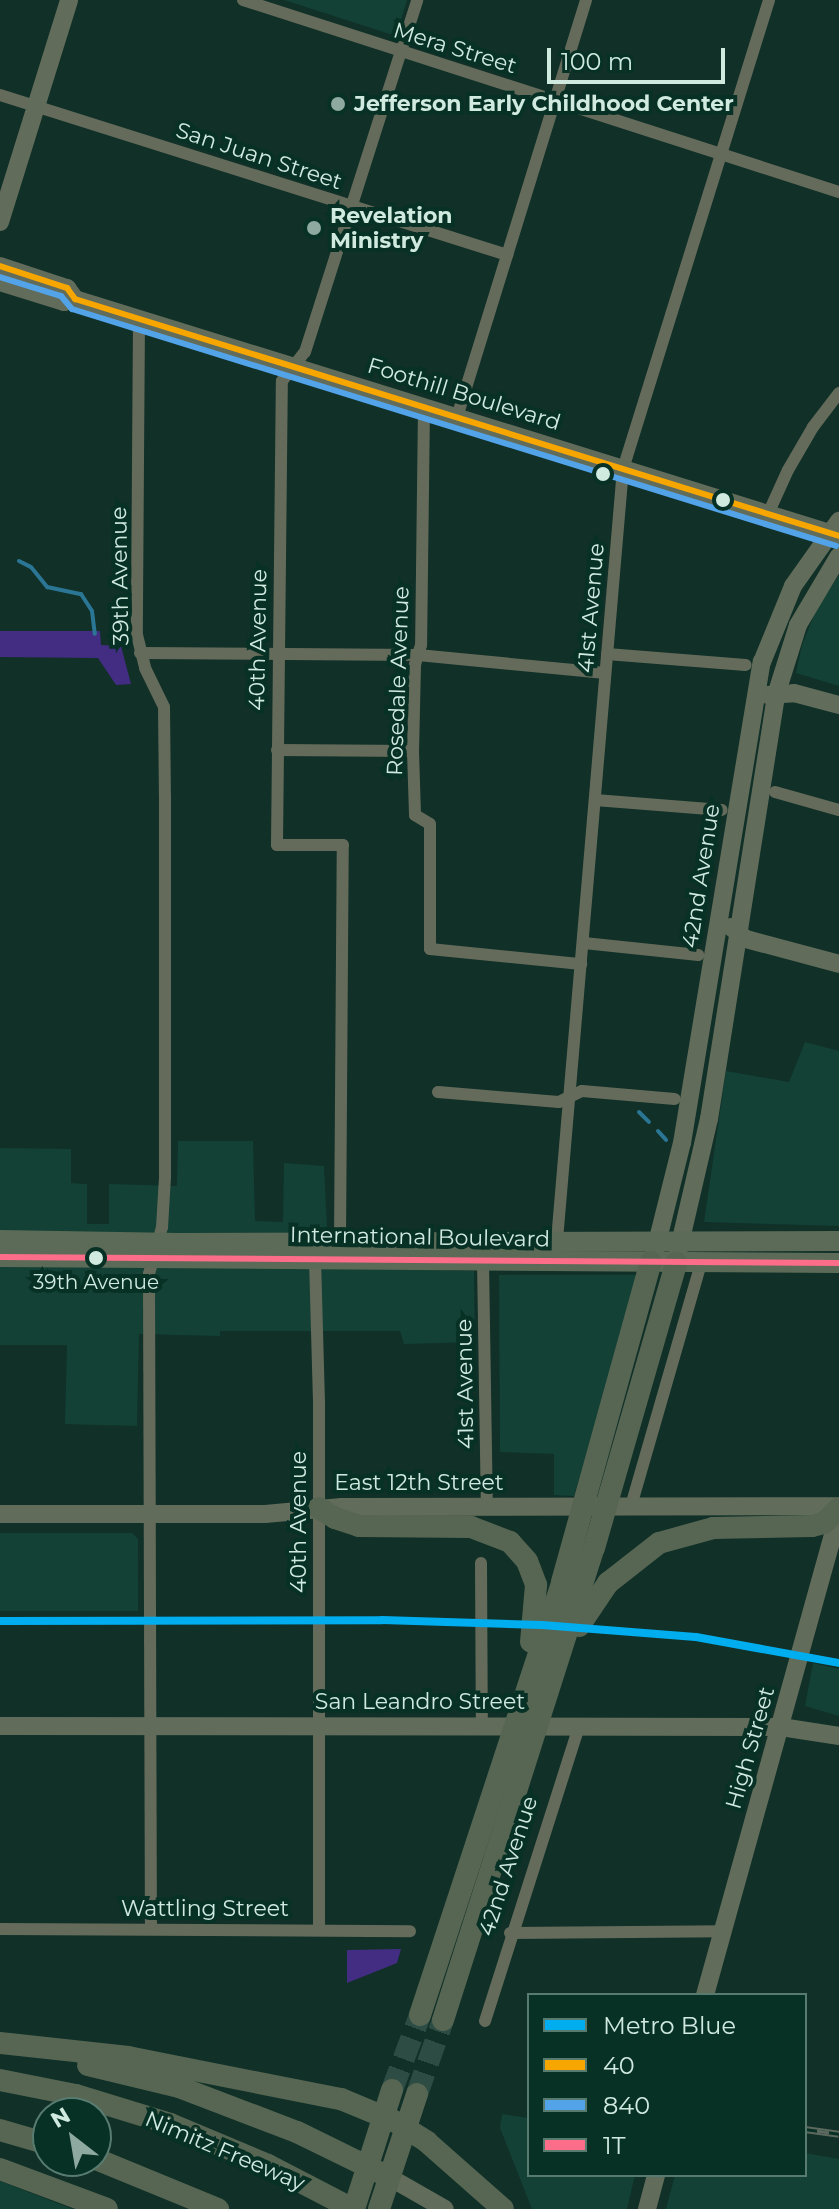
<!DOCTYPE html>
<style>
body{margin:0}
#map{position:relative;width:839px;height:2209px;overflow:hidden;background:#103028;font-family:Montserrat,sans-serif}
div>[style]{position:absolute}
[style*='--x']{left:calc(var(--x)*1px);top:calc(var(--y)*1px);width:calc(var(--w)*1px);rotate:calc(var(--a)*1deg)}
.built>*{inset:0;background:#134135}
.green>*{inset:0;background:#422d82}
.stream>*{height:4px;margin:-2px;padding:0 2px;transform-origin:2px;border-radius:2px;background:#2c7695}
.highway-tunnel>*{height:22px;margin-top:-11px;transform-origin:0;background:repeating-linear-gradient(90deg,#2d4c44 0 22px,transparent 0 33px)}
.street>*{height:12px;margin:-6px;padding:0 6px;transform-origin:6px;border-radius:6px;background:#656b5b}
.secondary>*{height:18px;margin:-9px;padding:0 9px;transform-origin:9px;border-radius:9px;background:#626c5b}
.primary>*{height:20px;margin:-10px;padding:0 10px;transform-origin:10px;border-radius:10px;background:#5c6b57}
.highway>*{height:22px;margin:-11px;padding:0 11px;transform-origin:11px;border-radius:11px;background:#576653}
.rail>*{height:7px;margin-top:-3.5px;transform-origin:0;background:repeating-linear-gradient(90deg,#083126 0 12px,#5b695e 0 24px);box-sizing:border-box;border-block:2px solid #5b695e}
.bus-1>*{height:6px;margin:-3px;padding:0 3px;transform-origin:3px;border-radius:3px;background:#f7a600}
.bus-2>*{height:6px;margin:-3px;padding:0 3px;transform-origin:3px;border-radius:3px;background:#53a3e8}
.bus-3>*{height:6px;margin:-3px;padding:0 3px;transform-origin:3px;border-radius:3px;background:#fb6d88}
.metro-1>*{height:8px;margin:-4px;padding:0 4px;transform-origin:4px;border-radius:4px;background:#00aeef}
.dots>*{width:22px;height:22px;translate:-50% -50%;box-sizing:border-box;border:4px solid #083126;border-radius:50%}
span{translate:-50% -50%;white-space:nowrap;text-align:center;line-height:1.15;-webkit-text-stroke:8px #083126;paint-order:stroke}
.bus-label{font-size:20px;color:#d0eae0}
.street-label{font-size:22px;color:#d0eae0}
.poi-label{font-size:22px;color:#d0eae0;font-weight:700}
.left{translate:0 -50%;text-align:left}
.legend{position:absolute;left:527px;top:1993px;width:280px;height:184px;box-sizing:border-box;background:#083126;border:2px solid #587b70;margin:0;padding:10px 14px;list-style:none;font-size:24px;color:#d0eae0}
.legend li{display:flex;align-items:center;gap:16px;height:40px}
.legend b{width:40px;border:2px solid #587b70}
.north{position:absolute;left:32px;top:2097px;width:80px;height:80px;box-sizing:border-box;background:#083126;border:2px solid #587b70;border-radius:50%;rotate:329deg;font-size:22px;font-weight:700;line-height:32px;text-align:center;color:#d0eae0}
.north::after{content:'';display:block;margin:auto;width:28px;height:36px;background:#8da9a0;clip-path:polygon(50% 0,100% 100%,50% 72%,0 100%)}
.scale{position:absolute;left:547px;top:48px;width:178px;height:36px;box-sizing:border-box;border:4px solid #d0eae0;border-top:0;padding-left:10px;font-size:24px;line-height:28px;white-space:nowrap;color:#d0eae0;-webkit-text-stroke:6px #083126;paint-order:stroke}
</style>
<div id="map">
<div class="built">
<div style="clip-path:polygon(284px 0,407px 0,396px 36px)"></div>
<div style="clip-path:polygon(839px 575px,839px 686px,796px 673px,802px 645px,816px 610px)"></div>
<div style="clip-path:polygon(805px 1042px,839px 1051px,839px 1226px,704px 1222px,726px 1071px,789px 1082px)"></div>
<div style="clip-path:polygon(178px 1141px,253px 1141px,255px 1221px,283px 1222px,284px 1163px,324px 1166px,329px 1268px,474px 1271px,475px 1342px,404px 1344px,400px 1331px,220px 1331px,220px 1336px,139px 1334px,137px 1426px,65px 1424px,67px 1345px,0 1345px,0 1148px,71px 1149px,71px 1183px,87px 1184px,87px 1224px,109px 1224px,109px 1184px,177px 1186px)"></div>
<div style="clip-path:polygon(499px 1275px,638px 1275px,574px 1496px,554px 1495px,554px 1454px,500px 1452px)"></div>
<div style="clip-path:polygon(0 1533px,132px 1533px,138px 1539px,138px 1611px,0 1611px)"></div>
<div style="clip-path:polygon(813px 1663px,839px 1669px,839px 1716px,805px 1706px)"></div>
<div style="clip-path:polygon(502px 2114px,529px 2118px,529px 2175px,635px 2175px,627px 2209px,532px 2209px,500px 2128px)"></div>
<div style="clip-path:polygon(805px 2153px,839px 2159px,839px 2209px,666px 2209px,675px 2175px,805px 2175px)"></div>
<div style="clip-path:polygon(0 2181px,72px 2209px,0 2209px)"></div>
</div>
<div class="green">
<div style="clip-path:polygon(0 631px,100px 631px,101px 645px,121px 646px,131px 684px,116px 685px,98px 658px,0 657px)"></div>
<div style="clip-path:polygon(401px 1949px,397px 1963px,347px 1983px,347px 1950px)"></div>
</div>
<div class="stream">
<div style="--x:19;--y:561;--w:13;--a:27"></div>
<div style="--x:31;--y:567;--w:26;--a:51"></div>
<div style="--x:47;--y:587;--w:35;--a:12"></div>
<div style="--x:81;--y:594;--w:20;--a:57"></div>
<div style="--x:92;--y:611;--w:23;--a:83"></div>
<div style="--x:639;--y:1112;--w:14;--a:45"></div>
<div style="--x:658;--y:1131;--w:12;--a:48"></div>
</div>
<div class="highway-tunnel">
<div style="--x:392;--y:2090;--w:80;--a:-69.5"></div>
<div style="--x:417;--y:2094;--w:78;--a:-70.6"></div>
</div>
<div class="street">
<div style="--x:243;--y:0;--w:626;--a:17.86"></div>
<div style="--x:0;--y:95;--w:532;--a:17.51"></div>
<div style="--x:139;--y:319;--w:316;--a:90.4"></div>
<div style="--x:137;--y:635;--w:34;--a:76"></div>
<div style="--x:145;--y:668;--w:43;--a:64"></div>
<div style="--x:164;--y:707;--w:89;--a:89.4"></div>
<div style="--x:165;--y:796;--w:381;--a:90"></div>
<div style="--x:165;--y:1177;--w:50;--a:93.4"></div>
<div style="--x:162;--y:1227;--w:49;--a:105.5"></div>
<div style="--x:149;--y:1274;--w:655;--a:89.83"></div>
<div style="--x:424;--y:407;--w:238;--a:90.7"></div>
<div style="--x:421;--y:645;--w:21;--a:107"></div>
<div style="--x:415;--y:665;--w:86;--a:91.3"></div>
<div style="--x:413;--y:751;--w:64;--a:88.2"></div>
<div style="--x:415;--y:815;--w:17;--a:31"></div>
<div style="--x:430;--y:824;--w:125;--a:90"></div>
<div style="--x:430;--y:949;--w:152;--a:5.7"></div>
<div style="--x:457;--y:417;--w:436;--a:-72.8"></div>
<div style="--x:768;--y:514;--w:48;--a:-65.6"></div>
<div style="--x:788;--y:470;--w:50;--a:-59.8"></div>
<div style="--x:813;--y:427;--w:43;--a:-52.6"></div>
<div style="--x:140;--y:653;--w:278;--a:0.4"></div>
<div style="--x:418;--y:655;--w:188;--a:5.5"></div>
<div style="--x:607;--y:654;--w:139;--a:4.5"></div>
<div style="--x:277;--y:750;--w:136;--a:0.4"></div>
<div style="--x:775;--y:792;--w:66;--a:15.7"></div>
<div style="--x:595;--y:800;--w:127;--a:4.5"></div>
<div style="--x:584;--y:943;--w:115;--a:6"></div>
<div style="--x:438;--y:1092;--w:121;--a:4.7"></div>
<div style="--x:559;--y:1102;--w:25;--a:-26"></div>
<div style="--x:582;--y:1091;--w:93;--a:4.9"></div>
<div style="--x:557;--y:1240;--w:774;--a:-85.11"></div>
<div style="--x:623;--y:469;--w:491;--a:-72.7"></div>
<div style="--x:340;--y:1241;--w:396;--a:-89.6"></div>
<div style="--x:343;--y:845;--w:66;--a:180"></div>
<div style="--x:277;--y:845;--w:464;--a:-89.4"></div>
<div style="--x:282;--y:381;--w:37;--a:-52"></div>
<div style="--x:305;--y:352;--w:369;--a:-72.3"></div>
<div style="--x:315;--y:1259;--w:143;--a:88.4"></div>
<div style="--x:319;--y:1402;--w:528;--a:90"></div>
<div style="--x:483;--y:1261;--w:245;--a:89.1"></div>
<div style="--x:631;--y:1506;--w:253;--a:-73.9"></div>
<div style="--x:481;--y:1563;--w:164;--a:89.7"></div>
<div style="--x:0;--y:1929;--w:410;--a:0.3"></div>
<div style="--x:510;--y:1933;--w:213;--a:-0.5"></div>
<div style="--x:485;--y:2021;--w:309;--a:-72.3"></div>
</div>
<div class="secondary">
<div style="--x:0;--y:222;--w:232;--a:-72.7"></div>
<div style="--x:0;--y:266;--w:71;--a:18.2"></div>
<div style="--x:67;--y:288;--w:14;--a:54"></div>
<div style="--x:0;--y:282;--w:67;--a:17.4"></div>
<div style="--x:64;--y:302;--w:11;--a:-15"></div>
<div style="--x:75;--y:299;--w:800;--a:17.23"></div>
<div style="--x:768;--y:695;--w:26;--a:-4"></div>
<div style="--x:794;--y:693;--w:47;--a:14.9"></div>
<div style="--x:731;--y:927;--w:19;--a:39"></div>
<div style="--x:746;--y:939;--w:96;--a:15"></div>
<div style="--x:678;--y:1252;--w:137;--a:-76.9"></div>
<div style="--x:709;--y:1119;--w:432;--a:-81"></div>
<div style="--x:777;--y:692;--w:70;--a:-72.6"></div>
<div style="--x:798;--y:625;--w:80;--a:-59.3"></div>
<div style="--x:654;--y:1255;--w:115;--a:-76"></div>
<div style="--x:682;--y:1143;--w:488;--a:-80.6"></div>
<div style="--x:762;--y:662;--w:82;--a:-67.8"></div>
<div style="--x:793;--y:586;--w:80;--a:-54.7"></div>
<div style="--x:0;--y:1514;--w:265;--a:0"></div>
<div style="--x:265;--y:1514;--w:77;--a:-5.2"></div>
<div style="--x:342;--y:1507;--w:497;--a:-0.1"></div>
<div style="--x:0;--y:1726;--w:781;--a:0.07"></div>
<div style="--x:781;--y:1727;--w:59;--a:8.8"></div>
<div style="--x:705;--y:1995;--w:500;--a:-74.46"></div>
<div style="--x:389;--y:2177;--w:64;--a:29.7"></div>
<div style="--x:647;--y:2209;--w:35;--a:-75"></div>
</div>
<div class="primary">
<div style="--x:0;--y:1240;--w:178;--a:1"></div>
<div style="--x:178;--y:1243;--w:661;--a:-0.17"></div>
<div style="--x:0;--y:1257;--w:839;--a:0.41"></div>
</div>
<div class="highway">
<div style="--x:319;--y:1508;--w:19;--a:32"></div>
<div style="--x:335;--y:1518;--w:25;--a:18"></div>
<div style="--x:359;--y:1526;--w:112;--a:0.5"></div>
<div style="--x:471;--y:1527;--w:42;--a:21"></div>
<div style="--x:510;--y:1542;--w:25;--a:48"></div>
<div style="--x:527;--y:1561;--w:26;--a:69"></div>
<div style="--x:536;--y:1585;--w:57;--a:95"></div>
<div style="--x:579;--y:1626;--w:52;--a:-56"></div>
<div style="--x:608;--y:1583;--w:65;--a:-38.1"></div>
<div style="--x:659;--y:1543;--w:56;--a:-15.5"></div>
<div style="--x:713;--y:1528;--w:99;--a:-1.2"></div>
<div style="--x:812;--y:1526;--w:12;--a:-14"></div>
<div style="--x:824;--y:1523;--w:21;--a:-45"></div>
<div style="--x:420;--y:2015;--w:456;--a:-71.8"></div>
<div style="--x:562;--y:1582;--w:332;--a:-74.5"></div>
<div style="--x:443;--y:2020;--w:496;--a:-72.3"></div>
<div style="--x:594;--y:1548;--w:297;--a:-73.9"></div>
<div style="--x:0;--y:2043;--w:129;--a:6.2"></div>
<div style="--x:128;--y:2057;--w:217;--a:11.2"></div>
<div style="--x:341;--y:2099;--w:57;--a:22.5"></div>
<div style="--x:394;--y:2121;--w:39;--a:32"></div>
<div style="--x:427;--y:2142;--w:101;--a:41.4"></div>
<div style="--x:88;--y:2065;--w:94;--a:13.6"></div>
<div style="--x:179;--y:2087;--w:126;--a:20.9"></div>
<div style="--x:297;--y:2132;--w:102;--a:26.1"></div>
<div style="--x:0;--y:2080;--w:77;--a:11.2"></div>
<div style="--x:76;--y:2095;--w:98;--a:17.1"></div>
<div style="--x:170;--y:2124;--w:106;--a:22.7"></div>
<div style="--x:268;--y:2165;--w:96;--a:27.4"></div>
<div style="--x:0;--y:2130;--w:50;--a:16.3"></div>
<div style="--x:96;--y:2159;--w:132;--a:22.3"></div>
<div style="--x:0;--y:2169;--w:114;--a:20.5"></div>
<div style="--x:354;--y:2209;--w:125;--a:-72.3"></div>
<div style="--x:379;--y:2209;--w:121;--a:-71.7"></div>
</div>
<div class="rail">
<div style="--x:805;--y:2129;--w:34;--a:8"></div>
</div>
<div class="bus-1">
<div style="--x:0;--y:266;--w:71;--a:18.2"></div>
<div style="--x:67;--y:288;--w:14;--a:54"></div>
<div style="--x:75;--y:299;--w:800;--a:17.23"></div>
</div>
<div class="bus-2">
<div style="--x:0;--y:277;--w:64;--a:17.3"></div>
<div style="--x:61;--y:296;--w:17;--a:50"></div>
<div style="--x:72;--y:309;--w:800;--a:17.23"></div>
</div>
<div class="bus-3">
<div style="--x:0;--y:1257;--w:839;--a:0.41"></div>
</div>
<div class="metro-1">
<div style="--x:0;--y:1621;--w:382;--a:-0.1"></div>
<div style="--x:382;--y:1620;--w:160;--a:1.8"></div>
<div style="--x:542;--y:1625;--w:154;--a:4.5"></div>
<div style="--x:696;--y:1637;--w:145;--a:10.3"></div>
</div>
<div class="dots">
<div style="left:338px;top:104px;background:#8da9a0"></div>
<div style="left:314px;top:228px;background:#8da9a0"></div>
<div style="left:603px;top:474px;background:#d0eae0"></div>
<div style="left:723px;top:500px;background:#d0eae0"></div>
<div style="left:96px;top:1258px;background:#d0eae0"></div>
</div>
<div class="bus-label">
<span style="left:96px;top:1282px">39th Avenue</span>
</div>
<div class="street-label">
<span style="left:455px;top:48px;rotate:17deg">Mera Street</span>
<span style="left:259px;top:156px;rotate:18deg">San Juan Street</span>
<span style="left:464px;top:394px;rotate:17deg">Foothill Boulevard</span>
<span style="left:120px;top:576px;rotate:-91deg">39th Avenue</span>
<span style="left:591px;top:608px;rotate:-85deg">41st Avenue</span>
<span style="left:258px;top:640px;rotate:-89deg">40th Avenue</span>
<span style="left:398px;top:681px;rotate:-88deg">Rosedale Avenue</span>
<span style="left:701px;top:876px;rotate:-81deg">42nd Avenue</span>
<span style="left:420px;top:1237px;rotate:1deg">International Boulevard</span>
<span style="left:465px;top:1384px;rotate:-91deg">41st Avenue</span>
<span style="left:419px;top:1483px">East 12th Street</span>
<span style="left:299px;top:1522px;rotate:-90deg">40th Avenue</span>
<span style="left:420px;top:1702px">San Leandro Street</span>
<span style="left:750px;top:1748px;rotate:-74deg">High Street</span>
<span style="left:508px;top:1866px;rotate:-72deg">42nd Avenue</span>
<span style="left:205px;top:1909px">Wattling Street</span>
<span style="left:225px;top:2151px;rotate:23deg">Nimitz Freeway</span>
</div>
<div class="poi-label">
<span class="left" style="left:354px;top:104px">Jefferson Early Childhood Center</span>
<span class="left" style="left:330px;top:228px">Revelation<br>Ministry</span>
</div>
<ul class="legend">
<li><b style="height:10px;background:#00aeef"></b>Metro Blue</li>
<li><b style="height:10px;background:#f7a600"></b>40</li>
<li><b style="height:10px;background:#53a3e8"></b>840</li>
<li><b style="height:10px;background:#fb6d88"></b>1T</li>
</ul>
<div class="north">N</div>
<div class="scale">100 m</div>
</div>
